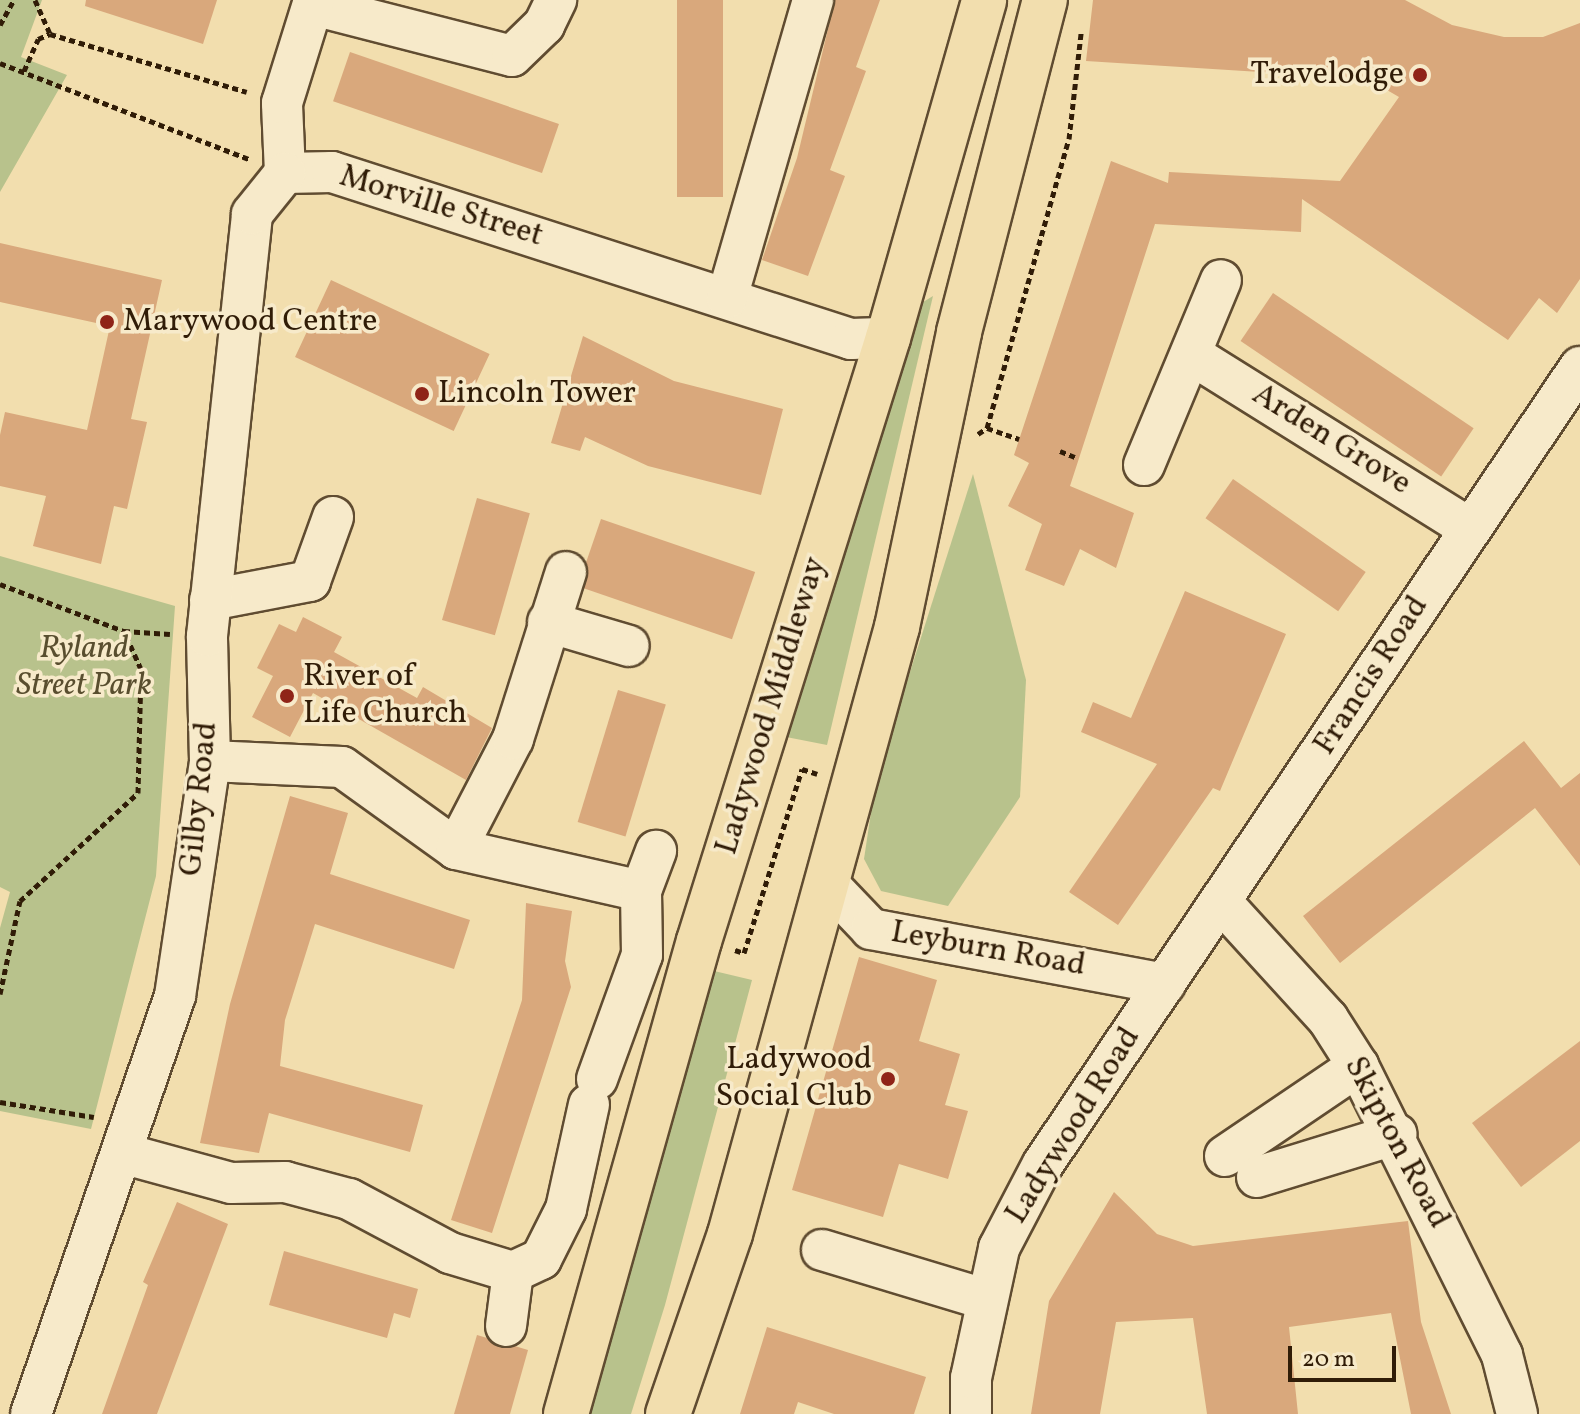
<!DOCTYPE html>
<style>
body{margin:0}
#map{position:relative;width:1580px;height:1414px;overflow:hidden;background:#f2deae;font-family:Vollkorn,serif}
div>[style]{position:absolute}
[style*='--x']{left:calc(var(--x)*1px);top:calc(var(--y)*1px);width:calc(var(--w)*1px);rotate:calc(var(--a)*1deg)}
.green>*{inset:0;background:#b8c28c}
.building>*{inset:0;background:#d9a87c;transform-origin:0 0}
.path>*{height:5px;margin-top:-2.5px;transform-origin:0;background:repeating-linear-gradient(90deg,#301c07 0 6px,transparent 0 10px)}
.roads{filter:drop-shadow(2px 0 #604c31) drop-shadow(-2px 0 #604c31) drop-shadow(0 2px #604c31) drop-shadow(0 -2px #604c31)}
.minor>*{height:40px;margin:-20px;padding:0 20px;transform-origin:20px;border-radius:20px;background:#f7eaca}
.highway>*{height:44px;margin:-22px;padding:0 22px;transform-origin:22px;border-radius:22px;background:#f2deae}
.dots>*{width:22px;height:22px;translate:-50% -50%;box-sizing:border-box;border:4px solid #f7eaca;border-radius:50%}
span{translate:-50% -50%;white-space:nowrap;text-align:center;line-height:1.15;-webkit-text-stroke:7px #f7eaca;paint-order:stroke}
.poi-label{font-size:32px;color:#301c07}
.right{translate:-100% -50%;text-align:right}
.left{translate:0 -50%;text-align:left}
.street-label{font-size:32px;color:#301c07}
.park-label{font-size:32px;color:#594e2f;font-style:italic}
.scale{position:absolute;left:1288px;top:1346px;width:108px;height:36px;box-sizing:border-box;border:4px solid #301c07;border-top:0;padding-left:10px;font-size:24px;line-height:28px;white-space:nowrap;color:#301c07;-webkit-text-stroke:6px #f7eaca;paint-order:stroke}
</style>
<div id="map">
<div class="green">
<div style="clip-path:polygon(0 0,42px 0,21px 57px,67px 75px,0 192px)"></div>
<div style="clip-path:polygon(933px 296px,827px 745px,776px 735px,905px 313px)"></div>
<div style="clip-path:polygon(973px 474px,1026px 680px,1020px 797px,948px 906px,881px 891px,864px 859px,876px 779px)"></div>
<div style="clip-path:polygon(0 556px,175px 606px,156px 876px,91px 1129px,0 1111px,0 928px,10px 892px,0 887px)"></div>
<div style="clip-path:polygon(710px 970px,752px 980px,665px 1305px,631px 1414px,577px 1414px)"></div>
</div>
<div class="building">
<div style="clip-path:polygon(86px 0,217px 0,203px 44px,85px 6px)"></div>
<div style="left:677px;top:0;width:46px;height:197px"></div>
<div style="clip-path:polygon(835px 0,880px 0,856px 67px,866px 71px,830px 170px,845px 176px,808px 276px,762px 260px,797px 158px)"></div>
<div style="clip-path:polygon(1093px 0,1405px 0,1452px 25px,1504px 37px,1543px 37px,1580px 23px,1580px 279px,1557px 313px,1539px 298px,1508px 340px,1302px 199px,1301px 232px,1155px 224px,1070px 486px,1134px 513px,1116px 568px,1080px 549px,1064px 586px,1025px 570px,1042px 524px,1008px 506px,1029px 463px,1014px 455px,1111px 161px,1168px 183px,1169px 172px,1340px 181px,1399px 97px,1368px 79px,1086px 61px)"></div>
<div style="left:350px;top:52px;width:221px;height:52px;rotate:19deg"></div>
<div style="clip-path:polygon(0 243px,162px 280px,131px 419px,147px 422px,127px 509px,114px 506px,101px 564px,33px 546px,46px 496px,0 486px,0 435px,5px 412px,87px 430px,110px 326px,0 302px)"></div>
<div style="left:331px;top:280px;width:175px;height:85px;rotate:25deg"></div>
<div style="left:1273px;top:293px;width:242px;height:58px;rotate:34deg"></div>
<div style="clip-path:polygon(583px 336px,674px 381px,783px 409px,761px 495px,648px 466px,585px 437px,580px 451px,551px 443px)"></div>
<div style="left:1233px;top:479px;width:162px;height:48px;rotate:35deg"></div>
<div style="left:477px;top:498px;width:55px;height:127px;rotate:16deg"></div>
<div style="left:601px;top:519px;width:163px;height:71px;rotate:19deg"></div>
<div style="clip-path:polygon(1185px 591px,1286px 634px,1220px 791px,1213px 788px,1118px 925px,1069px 892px,1157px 764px,1081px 732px,1093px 702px,1131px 718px)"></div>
<div style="clip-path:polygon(303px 617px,342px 637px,334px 652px,417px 698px,423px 687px,492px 728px,466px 780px,313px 693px,290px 737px,252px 717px,273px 676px,257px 668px,279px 624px,296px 632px)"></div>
<div style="left:618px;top:690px;width:50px;height:138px;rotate:17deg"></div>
<div style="clip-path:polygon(1524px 741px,1561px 788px,1580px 773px,1580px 866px,1535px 808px,1340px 963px,1303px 916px)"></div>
<div style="clip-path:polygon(290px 796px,348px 813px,330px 874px,470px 920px,454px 969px,315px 924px,285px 1020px,280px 1066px,423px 1105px,410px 1152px,269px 1113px,259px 1153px,200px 1143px,230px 1004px)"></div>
<div style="clip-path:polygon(526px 903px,572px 911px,565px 961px,571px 987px,492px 1233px,451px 1220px,522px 1000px)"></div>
<div style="clip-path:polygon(859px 957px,937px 980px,919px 1041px,960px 1054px,945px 1105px,968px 1111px,948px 1179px,899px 1164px,883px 1217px,792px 1190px)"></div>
<div style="clip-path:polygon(1580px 1041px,1580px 1141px,1521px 1187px,1472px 1123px)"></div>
<div style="clip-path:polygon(1114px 1192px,1157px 1234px,1193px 1246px,1408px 1221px,1421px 1322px,1451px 1414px,1411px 1414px,1391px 1313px,1289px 1327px,1298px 1414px,1207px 1414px,1193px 1318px,1116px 1322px,1100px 1414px,1031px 1414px,1049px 1301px)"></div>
<div style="clip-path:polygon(177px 1202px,228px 1224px,157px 1414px,102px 1414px,148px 1285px,143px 1282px)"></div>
<div style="clip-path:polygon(284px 1251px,418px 1289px,410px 1318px,394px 1313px,387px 1338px,269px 1305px)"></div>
<div style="clip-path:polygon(767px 1327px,926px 1377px,914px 1414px,834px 1414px,798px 1402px,794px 1414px,740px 1414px)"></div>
<div style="clip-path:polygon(477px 1335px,528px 1350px,510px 1414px,454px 1414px)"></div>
</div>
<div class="path">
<div style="--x:35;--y:0;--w:37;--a:66"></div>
<div style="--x:0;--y:25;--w:29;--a:-61"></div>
<div style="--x:0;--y:63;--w:267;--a:21.1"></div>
<div style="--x:24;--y:71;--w:35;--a:-66"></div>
<div style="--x:38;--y:39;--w:13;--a:-23"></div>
<div style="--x:50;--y:34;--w:205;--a:16.4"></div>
<div style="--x:987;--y:428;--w:34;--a:19"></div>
<div style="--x:978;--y:434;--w:11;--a:-34"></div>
<div style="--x:987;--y:428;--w:300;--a:-74.2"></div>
<div style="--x:1069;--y:139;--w:107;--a:-83.5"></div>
<div style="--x:1060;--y:451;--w:16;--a:22"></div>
<div style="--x:0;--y:584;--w:133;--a:20.8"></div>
<div style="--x:124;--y:631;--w:46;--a:3.7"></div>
<div style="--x:735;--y:950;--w:9;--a:18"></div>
<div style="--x:744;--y:953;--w:193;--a:-72.5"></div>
<div style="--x:802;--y:769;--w:16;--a:18"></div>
<div style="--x:0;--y:994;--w:95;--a:-77.9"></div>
<div style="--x:20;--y:901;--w:160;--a:-42.5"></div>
<div style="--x:138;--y:793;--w:124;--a:-88.6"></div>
<div style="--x:141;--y:669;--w:42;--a:-114.1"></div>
<div style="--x:0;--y:1102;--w:95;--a:9.1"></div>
</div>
<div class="roads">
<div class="minor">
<div style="--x:313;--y:5;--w:205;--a:14.4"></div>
<div style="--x:512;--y:56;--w:45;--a:-44.1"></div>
<div style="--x:544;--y:25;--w:28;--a:-64"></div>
<div style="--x:285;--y:173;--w:47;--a:-1.2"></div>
<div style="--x:332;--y:172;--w:545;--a:17.84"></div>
<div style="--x:851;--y:339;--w:37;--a:-2"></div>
<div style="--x:285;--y:173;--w:70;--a:-92.5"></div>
<div style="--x:282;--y:103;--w:108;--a:-72.7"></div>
<div style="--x:727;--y:298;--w:310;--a:-73.9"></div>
<div style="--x:1192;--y:355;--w:327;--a:32"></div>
<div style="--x:1144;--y:465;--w:200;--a:-67.4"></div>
<div style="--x:210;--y:600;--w:102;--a:-10.8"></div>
<div style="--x:310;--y:581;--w:68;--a:-70.2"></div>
<div style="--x:548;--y:622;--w:84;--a:16.5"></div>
<div style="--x:210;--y:761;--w:132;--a:2.6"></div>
<div style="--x:342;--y:767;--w:140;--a:35.7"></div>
<div style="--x:456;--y:849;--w:190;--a:12.8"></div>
<div style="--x:456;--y:849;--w:124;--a:-62.6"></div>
<div style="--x:513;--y:739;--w:175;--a:-72.4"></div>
<div style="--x:828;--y:884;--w:62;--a:46.3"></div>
<div style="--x:871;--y:929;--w:299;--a:10.6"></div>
<div style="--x:1223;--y:904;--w:156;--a:47.6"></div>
<div style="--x:1328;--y:1019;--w:56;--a:57.4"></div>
<div style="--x:1358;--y:1066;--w:323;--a:63.5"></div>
<div style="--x:1502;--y:1355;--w:61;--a:75.7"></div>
<div style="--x:597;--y:1079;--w:132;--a:-70.1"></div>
<div style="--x:642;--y:955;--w:64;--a:-90.9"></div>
<div style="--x:641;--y:891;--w:43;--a:-69.4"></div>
<div style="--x:125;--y:1154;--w:110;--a:15.3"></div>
<div style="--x:231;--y:1183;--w:54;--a:-1.1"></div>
<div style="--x:285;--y:1182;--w:66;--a:14.9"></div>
<div style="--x:349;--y:1199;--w:115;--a:28.1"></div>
<div style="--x:450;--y:1253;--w:66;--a:16.8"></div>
<div style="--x:1225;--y:1156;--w:161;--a:-34.1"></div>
<div style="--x:1257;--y:1177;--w:146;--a:-17.1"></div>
<div style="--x:822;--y:1250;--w:169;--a:16.8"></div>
<div style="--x:506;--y:1326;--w:54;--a:-82.6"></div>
<div style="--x:513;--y:1272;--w:31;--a:-25"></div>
<div style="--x:541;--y:1259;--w:56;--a:-63.4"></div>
<div style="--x:566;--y:1209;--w:107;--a:-77.6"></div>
<div style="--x:31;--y:1414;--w:442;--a:-71"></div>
<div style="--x:175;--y:996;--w:238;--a:-81.5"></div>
<div style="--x:210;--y:761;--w:125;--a:-91.4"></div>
<div style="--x:207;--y:636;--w:424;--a:-83.9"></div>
<div style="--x:252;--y:214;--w:53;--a:-51.2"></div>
<div style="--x:971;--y:1414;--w:36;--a:-90"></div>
<div style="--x:971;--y:1378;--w:133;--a:-77.8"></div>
<div style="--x:999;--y:1248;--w:95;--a:-62.4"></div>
<div style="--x:1043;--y:1164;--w:961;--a:-56.03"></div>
</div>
<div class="highway">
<div style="--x:566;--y:1414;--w:491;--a:-74.3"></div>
<div style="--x:699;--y:941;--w:632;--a:-72.6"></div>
<div style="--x:888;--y:338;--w:351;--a:-74.1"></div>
<div style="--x:668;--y:1414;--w:190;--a:-71"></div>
<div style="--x:730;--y:1234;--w:630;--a:-74.62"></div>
<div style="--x:897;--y:627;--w:301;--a:-78.1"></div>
<div style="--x:959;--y:332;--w:343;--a:-75.5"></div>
</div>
</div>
<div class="dots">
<div style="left:1420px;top:75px;background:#8f2418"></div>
<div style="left:107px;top:322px;background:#8f2418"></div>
<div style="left:422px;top:394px;background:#8f2418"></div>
<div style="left:287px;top:696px;background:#8f2418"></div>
<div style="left:888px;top:1079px;background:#8f2418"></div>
</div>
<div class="poi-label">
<span class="right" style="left:1404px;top:75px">Travelodge</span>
<span class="left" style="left:123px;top:322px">Marywood Centre</span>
<span class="left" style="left:438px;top:394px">Lincoln Tower</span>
<span class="left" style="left:303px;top:696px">River of<br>Life Church</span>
<span class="right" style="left:872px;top:1079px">Ladywood<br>Social Club</span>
</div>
<div class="street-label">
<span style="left:441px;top:207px;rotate:17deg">Morville Street</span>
<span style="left:1331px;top:440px;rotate:32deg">Arden Grove</span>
<span style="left:1372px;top:676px;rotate:-57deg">Francis Road</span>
<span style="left:772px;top:706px;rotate:-73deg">Ladywood Middleway</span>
<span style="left:200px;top:799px;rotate:-84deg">Gilby Road</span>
<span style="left:988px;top:950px;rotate:10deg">Leyburn Road</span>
<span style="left:1074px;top:1126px;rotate:-58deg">Ladywood Road</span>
<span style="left:1396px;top:1143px;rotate:62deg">Skipton Road</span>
</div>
<div class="park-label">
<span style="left:84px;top:668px">Ryland<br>Street Park</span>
</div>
<div class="scale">20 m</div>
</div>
